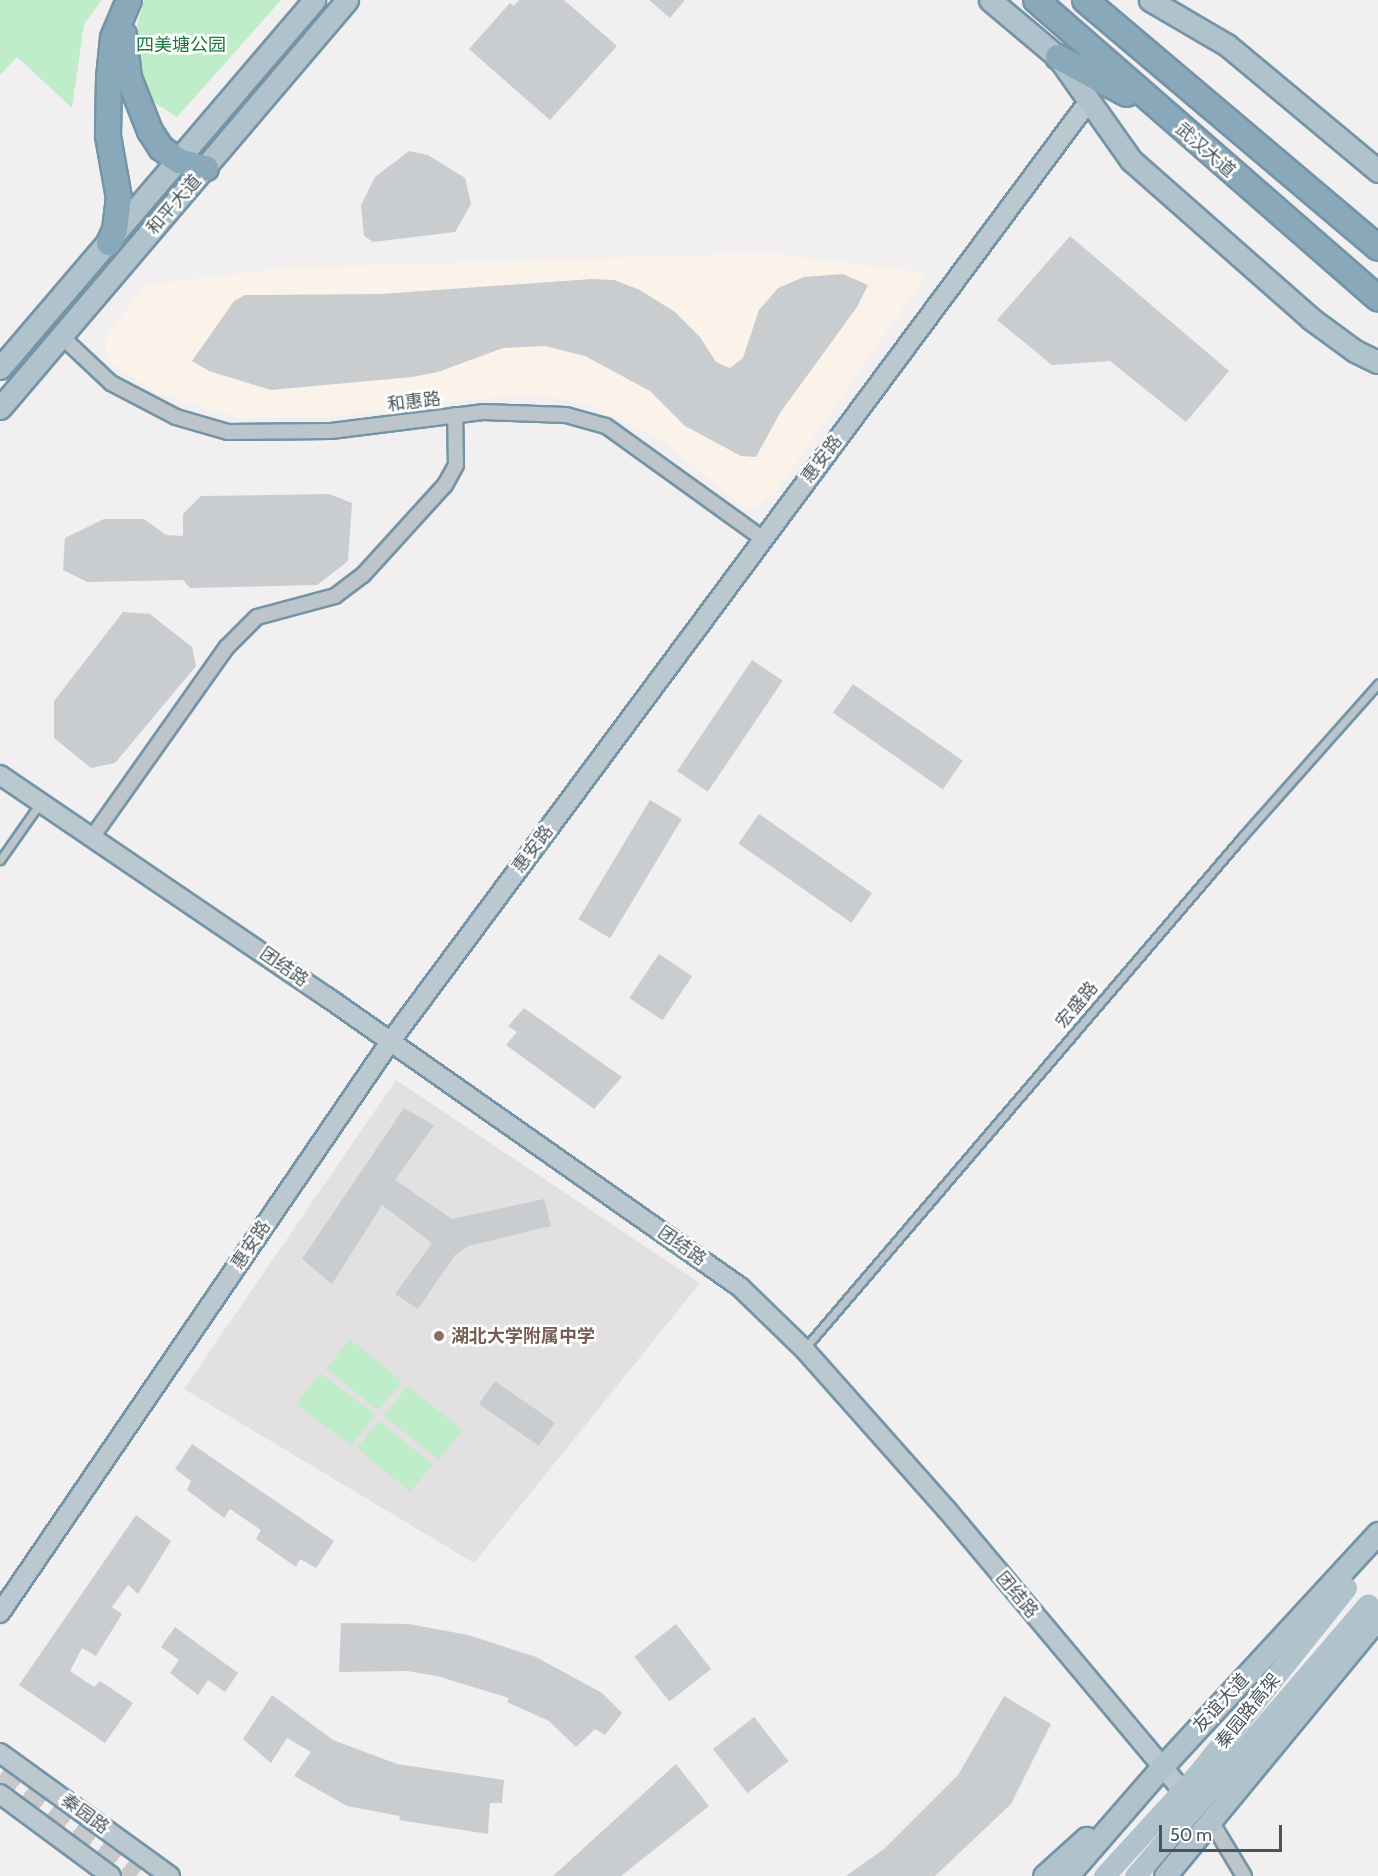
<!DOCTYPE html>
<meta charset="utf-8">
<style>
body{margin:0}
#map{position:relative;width:1378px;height:1876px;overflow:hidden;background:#f1efef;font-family:Cabin,"Noto Sans SC",sans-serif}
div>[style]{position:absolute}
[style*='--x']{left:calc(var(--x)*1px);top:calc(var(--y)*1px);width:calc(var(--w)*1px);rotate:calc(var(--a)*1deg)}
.commercial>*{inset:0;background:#fbf3e9}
.education>*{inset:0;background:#e2e0e0}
.green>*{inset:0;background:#bfedca;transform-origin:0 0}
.building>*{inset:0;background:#c9cdd0;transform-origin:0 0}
.primary-tunnel>*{height:21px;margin-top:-10.5px;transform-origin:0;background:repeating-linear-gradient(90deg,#c7c8ca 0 21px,transparent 0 31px)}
.roads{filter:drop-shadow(2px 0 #7494a7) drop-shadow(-2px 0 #7494a7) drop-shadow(0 2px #7494a7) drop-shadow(0 -2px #7494a7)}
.lane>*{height:7px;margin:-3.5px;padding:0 3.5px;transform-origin:3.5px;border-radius:3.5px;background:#bbc5cb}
.street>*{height:14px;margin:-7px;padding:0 7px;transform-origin:7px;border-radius:7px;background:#bbc5cb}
.secondary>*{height:18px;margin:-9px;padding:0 9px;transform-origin:9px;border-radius:9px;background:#bbc8d0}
.primary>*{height:21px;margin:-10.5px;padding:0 10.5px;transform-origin:10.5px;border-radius:10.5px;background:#b0c2cc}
.highway>*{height:24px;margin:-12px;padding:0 12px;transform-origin:12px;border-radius:12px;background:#89a9bb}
.primary-bridge>*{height:21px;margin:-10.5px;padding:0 10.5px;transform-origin:10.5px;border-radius:10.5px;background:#b0c2cc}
.dots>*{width:16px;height:16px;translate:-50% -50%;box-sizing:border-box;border:3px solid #fff;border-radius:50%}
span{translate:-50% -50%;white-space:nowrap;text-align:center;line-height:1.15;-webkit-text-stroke:5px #fff;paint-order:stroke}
.park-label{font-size:18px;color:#1c793d}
.street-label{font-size:18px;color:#48555b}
.education-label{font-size:18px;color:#785e54;font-weight:700}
.left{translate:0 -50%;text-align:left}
.scale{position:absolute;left:1159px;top:1825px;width:123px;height:27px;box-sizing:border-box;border:3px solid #48555b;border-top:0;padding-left:8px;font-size:18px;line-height:21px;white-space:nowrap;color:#48555b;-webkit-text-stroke:4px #fff;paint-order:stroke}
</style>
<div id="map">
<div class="commercial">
<div style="clip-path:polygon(768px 253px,927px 273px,776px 492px,749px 511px,658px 438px,588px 403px,536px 395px,434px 403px,331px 417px,240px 418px,156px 393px,107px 360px,105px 337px,146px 285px,283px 268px)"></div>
</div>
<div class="education">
<div style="clip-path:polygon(396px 1080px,700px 1283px,474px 1563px,184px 1389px)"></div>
</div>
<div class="green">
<div style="clip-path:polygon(0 0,102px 0,84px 24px,72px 108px,17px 57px,0 75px)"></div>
<div style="clip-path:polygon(144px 0,281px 0,177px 117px,152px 101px,137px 66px,135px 33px)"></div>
<div style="left:350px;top:1339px;width:67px;height:38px;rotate:39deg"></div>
<div style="left:320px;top:1373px;width:69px;height:39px;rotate:37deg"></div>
<div style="left:408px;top:1386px;width:70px;height:38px;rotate:39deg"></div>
<div style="left:379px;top:1421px;width:69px;height:35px;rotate:39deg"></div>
</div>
<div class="building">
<div style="clip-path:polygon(519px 0,564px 0,617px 46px,550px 120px,469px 49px,510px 3px,514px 6px)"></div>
<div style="clip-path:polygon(649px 0,685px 0,670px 18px)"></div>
<div style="clip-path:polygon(409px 151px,428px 155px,465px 178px,471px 204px,455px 232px,373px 242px,364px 236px,361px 205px,375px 177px)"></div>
<div style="clip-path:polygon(1070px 236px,1229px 371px,1186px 422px,1110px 361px,1052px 365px,997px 320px)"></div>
<div style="clip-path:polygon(843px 274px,868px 285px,857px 307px,780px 413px,756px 457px,741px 456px,685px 426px,650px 391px,585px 356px,545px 346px,503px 348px,438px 372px,412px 377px,271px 390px,209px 371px,192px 361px,234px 301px,245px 295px,380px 294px,592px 279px,614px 280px,640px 290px,675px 312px,700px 337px,716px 362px,730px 368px,743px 358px,759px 310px,778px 288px,804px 277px)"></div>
<div style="clip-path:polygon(329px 494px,352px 503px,348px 561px,317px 585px,190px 588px,183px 580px,87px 582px,63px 570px,65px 538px,104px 519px,144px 519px,166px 535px,183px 536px,183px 514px,201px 496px)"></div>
<div style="clip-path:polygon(123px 612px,150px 614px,192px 647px,196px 666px,115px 763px,91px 768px,54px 738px,54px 701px)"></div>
<div style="left:752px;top:660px;width:37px;height:134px;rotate:34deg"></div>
<div style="left:853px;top:684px;width:134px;height:35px;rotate:35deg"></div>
<div style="left:650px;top:800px;width:37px;height:139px;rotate:31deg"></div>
<div style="left:759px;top:814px;width:138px;height:36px;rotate:35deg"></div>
<div style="left:659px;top:954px;width:40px;height:53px;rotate:34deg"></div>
<div style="clip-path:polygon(524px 1008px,622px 1077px,594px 1109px,506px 1045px,517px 1032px,508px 1026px)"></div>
<div style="clip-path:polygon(404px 1108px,434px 1125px,395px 1180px,452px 1219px,544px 1199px,551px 1226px,468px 1246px,455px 1255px,418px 1309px,395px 1294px,432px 1243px,382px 1205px,332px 1284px,302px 1259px)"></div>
<div style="left:495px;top:1381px;width:73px;height:28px;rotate:35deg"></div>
<div style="clip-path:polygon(192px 1444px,334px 1541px,316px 1568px,300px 1559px,296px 1567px,256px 1539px,261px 1530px,230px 1509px,224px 1518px,187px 1490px,191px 1481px,175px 1469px)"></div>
<div style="clip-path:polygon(136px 1515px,171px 1541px,138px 1594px,128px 1585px,112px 1607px,122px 1614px,96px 1656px,82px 1648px,70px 1671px,94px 1687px,100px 1681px,133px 1703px,105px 1743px,19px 1685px)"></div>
<div style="clip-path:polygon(341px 1623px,409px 1624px,468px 1635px,536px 1657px,602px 1693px,622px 1713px,605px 1735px,595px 1729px,576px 1747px,549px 1721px,507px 1702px,509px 1698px,437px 1676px,407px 1671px,339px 1672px)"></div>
<div style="left:676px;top:1624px;width:57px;height:53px;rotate:52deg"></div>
<div style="clip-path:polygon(175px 1627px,238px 1673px,225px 1692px,208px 1680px,198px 1695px,170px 1673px,179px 1660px,161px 1647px)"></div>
<div style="clip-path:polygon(272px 1695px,333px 1740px,397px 1764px,504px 1780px,502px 1803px,490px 1803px,488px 1834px,399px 1820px,400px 1816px,347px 1806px,294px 1776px,311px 1752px,287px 1738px,271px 1763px,243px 1739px)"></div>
<div style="clip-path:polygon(1004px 1696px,1051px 1724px,1011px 1804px,935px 1876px,846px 1876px,884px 1849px,958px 1775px)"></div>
<div style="left:754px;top:1717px;width:56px;height:52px;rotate:52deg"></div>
<div style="clip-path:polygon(676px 1764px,709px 1806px,621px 1876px,553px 1876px)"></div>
</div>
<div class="primary-tunnel">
<div style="--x:0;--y:1774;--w:170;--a:36.9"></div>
</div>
<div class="roads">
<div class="lane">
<div style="--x:0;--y:860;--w:70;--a:-54.9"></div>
<div style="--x:805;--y:1348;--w:672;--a:-49.46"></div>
<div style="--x:1242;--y:837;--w:205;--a:-48.4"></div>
</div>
<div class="street">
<div style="--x:61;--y:336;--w:69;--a:43.2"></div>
<div style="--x:111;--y:383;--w:73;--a:27.6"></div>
<div style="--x:176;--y:417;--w:54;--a:16.1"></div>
<div style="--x:228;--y:432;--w:103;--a:-0.6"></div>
<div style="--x:331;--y:431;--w:153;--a:-7.1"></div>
<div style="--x:483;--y:412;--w:83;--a:2.1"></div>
<div style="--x:566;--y:415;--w:41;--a:15.4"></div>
<div style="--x:606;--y:426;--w:193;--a:35.7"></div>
<div style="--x:93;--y:836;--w:232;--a:-54.7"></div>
<div style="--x:227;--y:647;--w:42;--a:-45"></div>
<div style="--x:257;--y:617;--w:81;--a:-15.1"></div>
<div style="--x:335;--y:596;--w:35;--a:-37"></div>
<div style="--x:363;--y:575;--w:122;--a:-47.7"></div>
<div style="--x:445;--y:485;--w:23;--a:-61"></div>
<div style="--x:456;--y:465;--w:50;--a:-91.1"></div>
<div style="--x:1212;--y:1823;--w:62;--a:58.9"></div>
</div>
<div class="secondary">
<div style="--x:0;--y:775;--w:395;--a:34.2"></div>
<div style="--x:327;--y:997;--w:505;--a:35.08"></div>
<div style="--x:740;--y:1287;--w:89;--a:44.1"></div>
<div style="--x:804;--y:1349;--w:215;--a:48.4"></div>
<div style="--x:947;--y:1510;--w:381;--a:50"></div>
<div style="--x:0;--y:1613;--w:691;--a:-55.67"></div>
<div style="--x:390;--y:1042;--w:1171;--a:-53.4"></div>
<div style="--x:0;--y:1753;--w:210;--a:35.9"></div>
<div style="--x:0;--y:1794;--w:138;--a:36.5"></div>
</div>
<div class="primary">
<div style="--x:990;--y:0;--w:89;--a:40"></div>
<div style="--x:1058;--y:57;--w:126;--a:54.7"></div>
<div style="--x:1131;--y:160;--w:239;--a:41.4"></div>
<div style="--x:1310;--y:318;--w:56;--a:36.3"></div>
<div style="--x:1355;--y:351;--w:25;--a:26"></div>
<div style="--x:1150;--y:0;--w:89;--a:30.3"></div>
<div style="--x:1227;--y:45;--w:197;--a:39.8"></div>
<div style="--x:0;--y:368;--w:484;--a:-49.5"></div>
<div style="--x:0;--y:408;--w:536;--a:-49.62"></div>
<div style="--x:1044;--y:1876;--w:57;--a:-42.1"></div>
<div style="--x:1067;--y:1876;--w:143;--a:-49"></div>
<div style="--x:1161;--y:1768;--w:320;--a:-47.3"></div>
<div style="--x:1165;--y:1876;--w:335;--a:-50.5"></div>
</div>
<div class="highway">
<div style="--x:1036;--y:0;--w:454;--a:41.1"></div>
<div style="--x:1085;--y:0;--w:384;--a:40.2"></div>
<div style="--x:124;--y:35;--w:43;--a:83.4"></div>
<div style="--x:129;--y:78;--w:57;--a:68.4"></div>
<div style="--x:150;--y:131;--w:20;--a:57"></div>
<div style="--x:161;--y:148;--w:22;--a:36"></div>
<div style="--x:179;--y:161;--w:28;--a:15"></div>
<div style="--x:1058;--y:57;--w:78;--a:28.2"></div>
<div style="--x:109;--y:243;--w:14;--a:-65"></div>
<div style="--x:115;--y:230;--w:32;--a:-83"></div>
<div style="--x:119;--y:198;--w:63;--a:-100.1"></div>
<div style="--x:108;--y:136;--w:58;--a:-89"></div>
<div style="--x:109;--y:78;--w:40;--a:-84.3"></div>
<div style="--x:113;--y:38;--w:41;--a:-67.2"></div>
</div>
</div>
<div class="primary-bridge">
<div style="--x:1104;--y:1876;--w:132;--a:-47.5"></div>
<div style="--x:1193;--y:1779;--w:245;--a:-51.3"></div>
<div style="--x:1135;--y:1876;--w:358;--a:-49.4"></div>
</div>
<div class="dots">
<div style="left:439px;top:1336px;background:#8d6e63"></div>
</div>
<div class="park-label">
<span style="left:181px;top:45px">四美塘公园</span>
</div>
<div class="street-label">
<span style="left:1205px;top:150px;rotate:41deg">武汉大道</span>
<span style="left:174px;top:205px;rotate:-49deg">和平大道</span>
<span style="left:414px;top:402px;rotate:-7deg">和惠路</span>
<span style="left:822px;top:459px;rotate:-53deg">惠安路</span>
<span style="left:533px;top:849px;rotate:-53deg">惠安路</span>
<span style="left:284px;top:967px;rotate:35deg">团结路</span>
<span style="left:1077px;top:1005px;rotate:-50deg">宏盛路</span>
<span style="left:251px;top:1245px;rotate:-56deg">惠安路</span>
<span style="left:682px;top:1246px;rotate:35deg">团结路</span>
<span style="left:1017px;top:1595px;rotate:50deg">团结路</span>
<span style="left:1221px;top:1703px;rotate:-47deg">友谊大道</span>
<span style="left:1248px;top:1711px;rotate:-51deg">秦园路高架</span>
<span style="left:85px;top:1814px;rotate:36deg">秦园路</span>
</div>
<div class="education-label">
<span class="left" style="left:451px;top:1336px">湖北大学附属中学</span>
</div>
<div class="scale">50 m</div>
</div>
